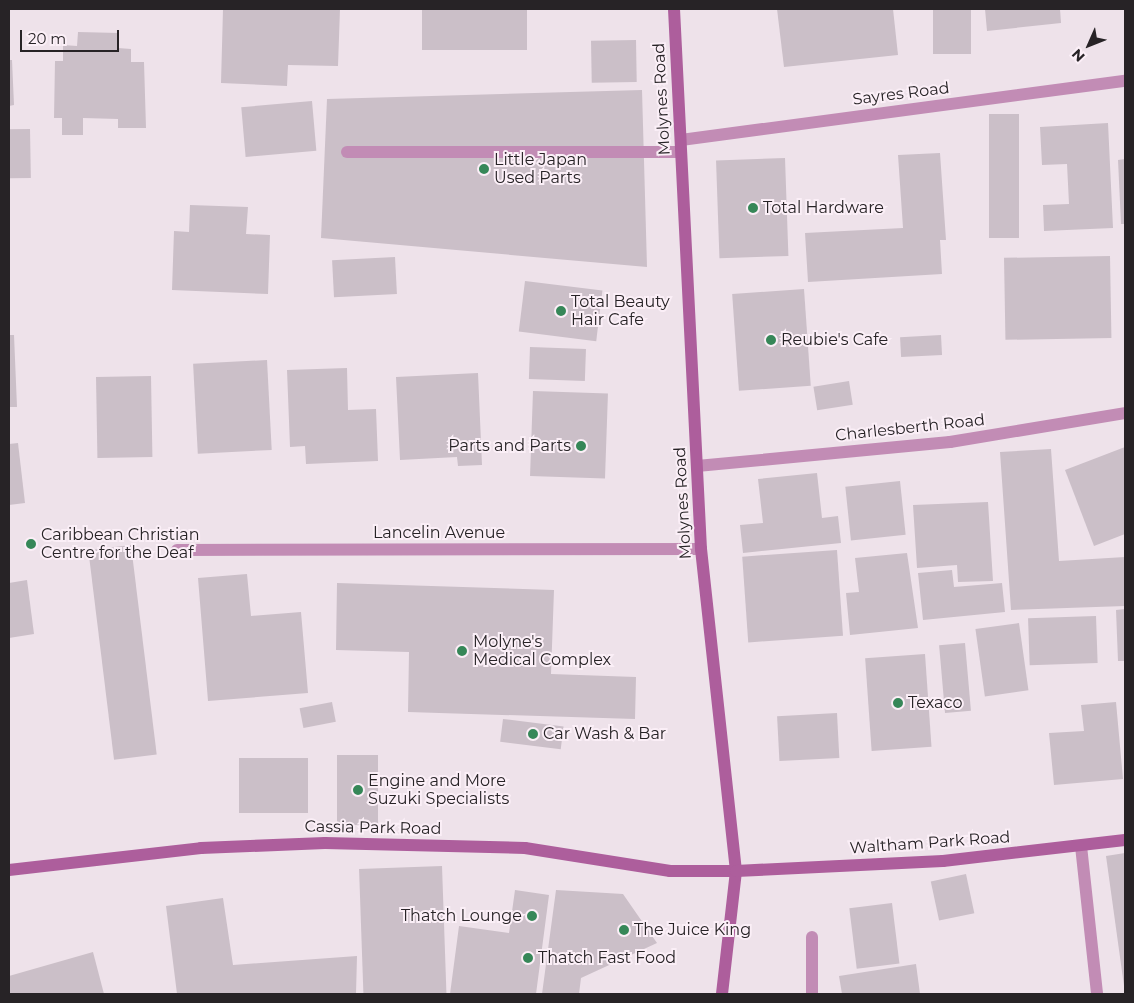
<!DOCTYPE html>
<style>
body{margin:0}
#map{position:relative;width:1134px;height:1003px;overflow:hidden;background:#eee2ea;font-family:Montserrat,sans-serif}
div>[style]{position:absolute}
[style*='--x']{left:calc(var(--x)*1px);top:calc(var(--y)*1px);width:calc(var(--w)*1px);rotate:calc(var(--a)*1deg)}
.building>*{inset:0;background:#cbbfc8;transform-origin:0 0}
.lane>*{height:12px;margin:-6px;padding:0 6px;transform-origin:6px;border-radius:6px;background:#c28cb5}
.street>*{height:12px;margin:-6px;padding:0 6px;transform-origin:6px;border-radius:6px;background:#c28cb5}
.secondary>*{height:12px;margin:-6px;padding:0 6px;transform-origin:6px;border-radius:6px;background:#ad5e9c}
.dots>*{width:14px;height:14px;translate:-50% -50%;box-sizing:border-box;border:2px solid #fbeff7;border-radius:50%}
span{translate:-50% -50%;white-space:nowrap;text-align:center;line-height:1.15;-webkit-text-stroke:4px #fbeff7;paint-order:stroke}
.street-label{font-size:16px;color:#272326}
.poi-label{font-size:16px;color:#272326}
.left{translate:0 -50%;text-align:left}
.right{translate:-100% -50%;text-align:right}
.frame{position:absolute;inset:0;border:10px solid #272326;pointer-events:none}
.north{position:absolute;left:1064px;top:20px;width:50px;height:50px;-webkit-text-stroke:4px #fbeff7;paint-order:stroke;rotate:226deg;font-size:14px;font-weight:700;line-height:20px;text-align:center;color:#272326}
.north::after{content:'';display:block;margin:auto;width:18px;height:22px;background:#272326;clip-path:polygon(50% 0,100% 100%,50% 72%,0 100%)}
.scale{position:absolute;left:20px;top:30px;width:99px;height:22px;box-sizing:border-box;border:2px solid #272326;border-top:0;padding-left:6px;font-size:15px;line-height:18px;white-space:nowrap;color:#272326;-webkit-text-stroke:4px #fbeff7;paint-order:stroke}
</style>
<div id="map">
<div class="building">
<div style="clip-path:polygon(223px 9px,340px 9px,338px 66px,288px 65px,287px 86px,221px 83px)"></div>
<div style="left:422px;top:9px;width:105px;height:41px"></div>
<div style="clip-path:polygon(777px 9px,893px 9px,898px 55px,784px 67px)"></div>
<div style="left:933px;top:9px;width:38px;height:45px"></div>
<div style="clip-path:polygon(985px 9px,1060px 9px,1061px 23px,987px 31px)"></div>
<div style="clip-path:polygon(78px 32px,119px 33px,118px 48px,131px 49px,131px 62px,144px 62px,146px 128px,118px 128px,118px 119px,83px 118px,83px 135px,62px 135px,62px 118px,54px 118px,55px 61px,63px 61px,63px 45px,77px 46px)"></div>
<div style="left:636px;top:40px;width:42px;height:45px;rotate:89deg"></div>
<div style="clip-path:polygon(9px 60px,12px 60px,14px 105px,9px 106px)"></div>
<div style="clip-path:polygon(642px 90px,647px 267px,321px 238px,327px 99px)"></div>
<div style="left:312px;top:101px;width:50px;height:71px;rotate:85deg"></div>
<div style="left:989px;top:114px;width:30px;height:124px"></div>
<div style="clip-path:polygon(1108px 123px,1113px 228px,1044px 231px,1043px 205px,1069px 204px,1067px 164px,1042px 165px,1040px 127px)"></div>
<div style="left:30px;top:129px;width:49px;height:21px;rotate:89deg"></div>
<div style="clip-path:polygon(940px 153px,946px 240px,940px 240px,942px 274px,808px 282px,805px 233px,903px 228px,898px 155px)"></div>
<div style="left:785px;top:158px;width:98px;height:69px;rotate:88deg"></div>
<div style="clip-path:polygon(1125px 159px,1125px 224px,1121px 224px,1118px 160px)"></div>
<div style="clip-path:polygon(190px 205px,248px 207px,246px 234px,270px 235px,268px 294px,172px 290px,174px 231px,189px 232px)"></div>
<div style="left:1110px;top:256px;width:82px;height:106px;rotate:89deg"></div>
<div style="left:395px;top:257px;width:37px;height:63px;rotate:87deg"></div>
<div style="left:525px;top:281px;width:78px;height:51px;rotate:7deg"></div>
<div style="left:804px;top:289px;width:97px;height:72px;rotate:86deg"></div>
<div style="clip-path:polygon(9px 335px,14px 335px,17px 407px,9px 407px)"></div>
<div style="left:941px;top:335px;width:20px;height:41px;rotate:87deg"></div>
<div style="left:530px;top:347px;width:56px;height:32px;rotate:2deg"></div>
<div style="left:267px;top:360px;width:90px;height:74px;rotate:87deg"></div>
<div style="clip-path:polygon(347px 368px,348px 410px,376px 409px,378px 461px,306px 464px,305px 446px,290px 447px,287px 370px)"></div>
<div style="clip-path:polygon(478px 373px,482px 465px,458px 466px,457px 457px,400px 460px,396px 377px)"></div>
<div style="left:151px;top:376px;width:81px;height:55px;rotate:89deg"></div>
<div style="left:849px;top:381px;width:24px;height:36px;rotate:81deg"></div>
<div style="left:533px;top:391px;width:75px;height:85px;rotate:2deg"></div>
<div style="clip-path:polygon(18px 443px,25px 503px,9px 505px,9px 444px)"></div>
<div style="clip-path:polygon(1125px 447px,1125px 534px,1094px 546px,1065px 470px)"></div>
<div style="clip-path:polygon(1051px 449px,1059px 561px,1125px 557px,1125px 606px,1011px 610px,1000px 452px)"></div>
<div style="clip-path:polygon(817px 473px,822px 518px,838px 516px,841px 543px,743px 553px,740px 525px,763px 523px,758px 479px)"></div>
<div style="left:900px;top:481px;width:54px;height:55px;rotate:84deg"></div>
<div style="clip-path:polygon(988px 502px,993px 581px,958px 582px,957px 565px,917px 568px,913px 505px)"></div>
<div style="left:131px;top:545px;width:211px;height:43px;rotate:83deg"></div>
<div style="left:837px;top:550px;width:86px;height:95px;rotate:86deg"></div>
<div style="clip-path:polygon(907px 553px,918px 628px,850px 635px,846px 593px,859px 592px,855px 558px)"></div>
<div style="clip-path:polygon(952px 570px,954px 587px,1002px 583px,1005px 612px,923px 620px,918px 573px)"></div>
<div style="clip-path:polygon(247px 574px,251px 616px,301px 612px,308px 693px,208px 701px,198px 578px)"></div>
<div style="clip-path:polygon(27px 580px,34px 634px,9px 638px,9px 583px)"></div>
<div style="clip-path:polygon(337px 583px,554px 590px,551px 674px,636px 677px,635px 719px,408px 712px,409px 652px,336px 650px)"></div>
<div style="clip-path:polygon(1125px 609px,1125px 661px,1118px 661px,1116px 610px)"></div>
<div style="left:1096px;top:616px;width:47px;height:68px;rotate:88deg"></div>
<div style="left:1019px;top:623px;width:68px;height:44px;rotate:82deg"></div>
<div style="left:965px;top:643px;width:68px;height:26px;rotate:85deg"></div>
<div style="left:925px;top:654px;width:93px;height:60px;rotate:86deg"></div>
<div style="left:332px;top:702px;width:20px;height:33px;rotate:79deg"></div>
<div style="clip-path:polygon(1116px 702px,1123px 779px,1054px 785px,1049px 733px,1084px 731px,1081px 705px)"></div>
<div style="left:837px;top:713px;width:45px;height:60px;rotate:87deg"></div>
<div style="left:503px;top:719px;width:61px;height:23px;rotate:7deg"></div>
<div style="left:337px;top:755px;width:41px;height:70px"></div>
<div style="left:239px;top:758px;width:69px;height:55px"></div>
<div style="clip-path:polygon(1125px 853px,1125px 986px,1124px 986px,1106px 856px)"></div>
<div style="left:442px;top:866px;width:128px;height:83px;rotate:88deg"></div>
<div style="left:966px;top:874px;width:40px;height:36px;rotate:78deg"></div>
<div style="clip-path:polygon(515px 890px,549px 895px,536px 994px,450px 994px,459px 926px,509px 933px)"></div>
<div style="clip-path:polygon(556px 890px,623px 894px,657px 943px,581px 978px,579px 994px,542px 994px)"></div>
<div style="clip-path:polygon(223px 898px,233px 965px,357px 956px,356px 994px,177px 994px,166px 906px)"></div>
<div style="left:892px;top:903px;width:61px;height:43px;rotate:83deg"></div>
<div style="clip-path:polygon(93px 952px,104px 994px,9px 994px,9px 976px)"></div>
<div style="clip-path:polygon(916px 964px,920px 994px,842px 994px,839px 976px)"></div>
</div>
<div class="lane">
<div style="--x:347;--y:152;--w:334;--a:0"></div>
<div style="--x:1081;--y:846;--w:149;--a:83.8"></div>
<div style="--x:812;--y:937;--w:57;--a:90"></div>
</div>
<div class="street">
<div style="--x:681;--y:140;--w:448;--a:-7.6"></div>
<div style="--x:697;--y:466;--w:254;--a:-5.4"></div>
<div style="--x:950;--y:442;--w:177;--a:-9.4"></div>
<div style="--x:177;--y:550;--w:524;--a:-0.11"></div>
</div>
<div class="secondary">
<div style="--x:674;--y:9;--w:541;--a:87.14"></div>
<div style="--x:701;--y:549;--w:324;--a:83.8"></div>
<div style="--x:736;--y:871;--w:124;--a:96.5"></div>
<div style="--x:9;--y:870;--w:193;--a:-6.5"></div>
<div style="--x:201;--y:848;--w:124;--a:-2.3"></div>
<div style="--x:325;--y:843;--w:200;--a:1.4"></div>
<div style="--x:525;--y:848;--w:147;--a:9"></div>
<div style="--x:670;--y:871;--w:66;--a:0"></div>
<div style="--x:736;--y:871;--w:207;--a:-2.8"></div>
<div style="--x:943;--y:861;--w:183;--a:-6.6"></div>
</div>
<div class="dots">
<div style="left:484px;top:169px;background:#368758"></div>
<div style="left:753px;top:208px;background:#368758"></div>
<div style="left:561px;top:311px;background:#368758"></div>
<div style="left:771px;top:340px;background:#368758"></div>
<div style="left:581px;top:446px;background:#368758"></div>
<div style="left:31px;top:544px;background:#368758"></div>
<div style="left:462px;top:651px;background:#368758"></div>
<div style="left:898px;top:703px;background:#368758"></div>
<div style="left:533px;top:734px;background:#368758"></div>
<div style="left:358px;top:790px;background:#368758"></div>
<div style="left:532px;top:916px;background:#368758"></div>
<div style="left:624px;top:930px;background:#368758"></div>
<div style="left:528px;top:958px;background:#368758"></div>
</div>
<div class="street-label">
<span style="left:901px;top:94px;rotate:-7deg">Sayres Road</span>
<span style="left:662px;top:99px;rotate:-93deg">Molynes Road</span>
<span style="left:910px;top:428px;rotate:-6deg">Charlesberth Road</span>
<span style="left:683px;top:503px;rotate:-93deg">Molynes Road</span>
<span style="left:439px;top:533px">Lancelin Avenue</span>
<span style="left:373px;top:828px;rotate:1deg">Cassia Park Road</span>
<span style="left:930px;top:843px;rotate:-4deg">Waltham Park Road</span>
</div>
<div class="poi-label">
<span class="left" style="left:494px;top:169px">Little Japan<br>Used Parts</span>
<span class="left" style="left:763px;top:208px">Total Hardware</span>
<span class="left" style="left:571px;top:311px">Total Beauty<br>Hair Cafe</span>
<span class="left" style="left:781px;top:340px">Reubie's Cafe</span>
<span class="right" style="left:571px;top:446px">Parts and Parts</span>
<span class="left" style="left:41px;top:544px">Caribbean Christian<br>Centre for the Deaf</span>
<span class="left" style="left:473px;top:651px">Molyne's<br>Medical Complex</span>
<span class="left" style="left:908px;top:703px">Texaco</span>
<span class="left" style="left:543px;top:734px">Car Wash &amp; Bar</span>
<span class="left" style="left:368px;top:790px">Engine and More<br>Suzuki Specialists</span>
<span class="right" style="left:522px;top:916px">Thatch Lounge</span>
<span class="left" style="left:634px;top:930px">The Juice King</span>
<span class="left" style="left:538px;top:958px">Thatch Fast Food</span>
</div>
<div class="frame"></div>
<div class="north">N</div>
<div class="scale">20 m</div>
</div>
